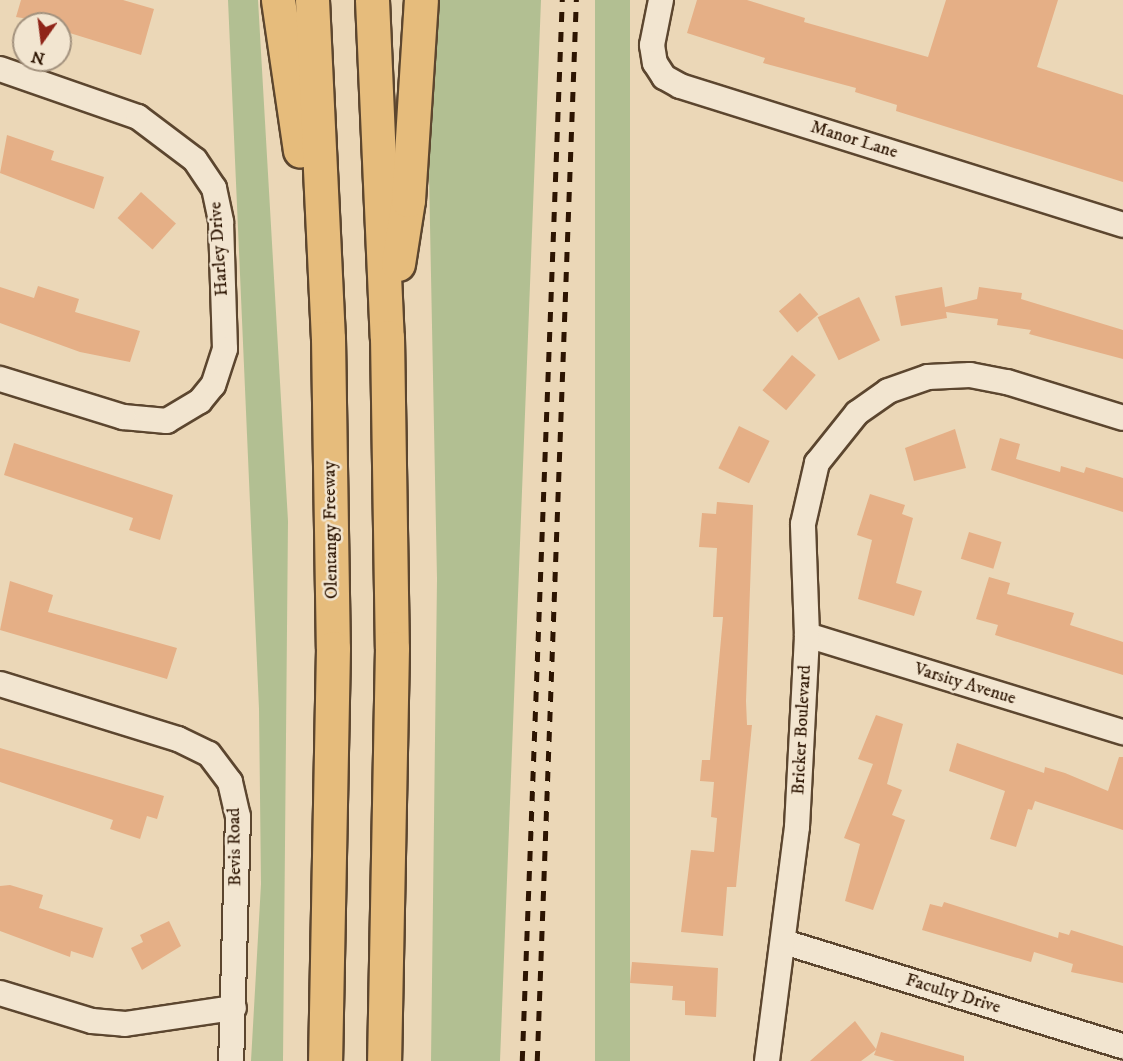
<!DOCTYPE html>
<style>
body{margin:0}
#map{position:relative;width:1123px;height:1061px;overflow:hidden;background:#ebd7b7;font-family:"IM FELL DW Pica",serif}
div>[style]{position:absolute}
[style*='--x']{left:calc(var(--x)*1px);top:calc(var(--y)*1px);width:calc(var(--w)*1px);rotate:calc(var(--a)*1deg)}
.green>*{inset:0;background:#b2bf92;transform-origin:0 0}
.building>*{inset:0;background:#e5af86;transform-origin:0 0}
.roads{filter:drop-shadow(2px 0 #5c462f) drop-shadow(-2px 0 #5c462f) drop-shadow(0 2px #5c462f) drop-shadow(0 -2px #5c462f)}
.minor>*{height:24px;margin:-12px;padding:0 12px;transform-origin:12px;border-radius:12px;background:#f2e5d0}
.motorway>*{height:33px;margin:-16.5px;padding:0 16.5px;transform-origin:16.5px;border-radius:16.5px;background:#e6bc7c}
.rail>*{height:4.5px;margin-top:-2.25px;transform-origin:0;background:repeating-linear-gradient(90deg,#2d1502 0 10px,transparent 0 20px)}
span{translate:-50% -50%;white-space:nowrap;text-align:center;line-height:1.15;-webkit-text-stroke:5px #f2e5d0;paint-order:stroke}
.street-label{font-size:18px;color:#2d1502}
.north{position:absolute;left:12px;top:12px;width:60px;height:60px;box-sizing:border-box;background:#f2e5d0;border:2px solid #a3927e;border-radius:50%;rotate:194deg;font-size:16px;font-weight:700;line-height:24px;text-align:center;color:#2d1502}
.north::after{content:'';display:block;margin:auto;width:21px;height:27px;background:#8f2418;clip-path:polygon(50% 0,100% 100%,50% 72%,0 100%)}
</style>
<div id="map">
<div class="green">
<div style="clip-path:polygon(228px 0,258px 0,288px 521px,283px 1061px,251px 1061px,261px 884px,259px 709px)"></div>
<div style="clip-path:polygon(438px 0,541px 0,500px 1061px,431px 1061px,437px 579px,429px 174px,430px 60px)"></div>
<div style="left:595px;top:0;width:35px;height:1062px"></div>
</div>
<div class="building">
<div style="clip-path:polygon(21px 0,123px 0,154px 9px,141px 55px,60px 30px,60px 24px,16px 17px)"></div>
<div style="clip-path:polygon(697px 0,747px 0,805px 18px,804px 22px,928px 57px,946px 0,1058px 0,1037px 67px,1123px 95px,1123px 182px,896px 111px,897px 105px,855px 92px,856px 88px,763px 63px,765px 58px,687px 33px)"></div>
<div style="clip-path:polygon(7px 135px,54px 151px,51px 160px,104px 177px,94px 209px,0 173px)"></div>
<div style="left:141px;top:192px;width:47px;height:35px;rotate:42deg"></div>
<div style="clip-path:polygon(38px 286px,79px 299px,75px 312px,140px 331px,130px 362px,80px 352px,0 323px,0 287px,34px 298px)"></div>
<div style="clip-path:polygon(942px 287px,945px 307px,977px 299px,979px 287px,1022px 293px,1021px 299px,1123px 330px,1123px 359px,1029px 334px,1031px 330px,997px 325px,998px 319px,946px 312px,947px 318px,901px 326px,895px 296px)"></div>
<div style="left:800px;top:293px;width:28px;height:28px;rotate:49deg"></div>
<div style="left:859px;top:297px;width:48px;height:46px;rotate:64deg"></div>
<div style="left:792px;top:355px;width:31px;height:46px;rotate:40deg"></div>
<div style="left:739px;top:426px;width:34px;height:47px;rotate:26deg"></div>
<div style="clip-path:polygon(955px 429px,966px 468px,914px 481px,905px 448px)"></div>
<div style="clip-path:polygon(1000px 438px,1020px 444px,1016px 459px,1060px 472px,1061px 466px,1084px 473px,1086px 467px,1123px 478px,1123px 512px,991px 470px)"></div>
<div style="clip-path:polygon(14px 443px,173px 495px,160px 540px,129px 530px,133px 518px,4px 475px)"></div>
<div style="clip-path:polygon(870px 494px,905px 505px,902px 514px,913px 518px,896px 583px,922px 591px,914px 616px,858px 599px,872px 540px,857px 535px)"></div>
<div style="clip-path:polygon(717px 502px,753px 505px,746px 701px,747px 725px,752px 725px,736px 887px,727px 887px,723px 936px,681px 932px,691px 850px,714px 852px,717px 818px,711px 817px,714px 782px,700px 781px,702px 760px,710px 760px,723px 617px,713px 617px,717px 548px,699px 547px,702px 513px,716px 514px)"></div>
<div style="left:969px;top:532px;width:34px;height:28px;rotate:17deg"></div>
<div style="clip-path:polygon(989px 577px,1010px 583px,1007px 594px,1074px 613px,1070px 625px,1123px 642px,1123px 675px,995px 635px,998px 625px,976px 619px)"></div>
<div style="clip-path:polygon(10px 581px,53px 595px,48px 612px,177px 648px,167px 679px,0 630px)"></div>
<div style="clip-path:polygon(876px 715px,903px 724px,887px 784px,902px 790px,892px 815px,905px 820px,873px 910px,845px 901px,860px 844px,844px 838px,873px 764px,858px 759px)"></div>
<div style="clip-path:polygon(957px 743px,1044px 773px,1045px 767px,1065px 773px,1108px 791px,1119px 757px,1123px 757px,1123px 830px,1035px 801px,1032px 810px,1028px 809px,1016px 847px,990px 839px,1005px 791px,949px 771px)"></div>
<div style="clip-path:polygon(0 748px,164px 796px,157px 819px,147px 816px,140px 839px,110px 829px,113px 820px,0 782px)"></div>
<div style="clip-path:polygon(10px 885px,43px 895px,39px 908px,103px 928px,93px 958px,71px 951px,70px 957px,0 931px,0 886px)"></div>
<div style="clip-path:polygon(944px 902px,1058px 938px,1059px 932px,1069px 935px,1071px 930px,1123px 946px,1123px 983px,1071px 972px,1073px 964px,1034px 952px,1031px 962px,922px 930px,930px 904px,942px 907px)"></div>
<div style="clip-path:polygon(169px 921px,181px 946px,142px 970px,131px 948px,143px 942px,140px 935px)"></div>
<div style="clip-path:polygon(632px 962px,718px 968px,716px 1017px,685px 1015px,685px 1001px,672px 1000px,673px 986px,630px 983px)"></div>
<div style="clip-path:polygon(855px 1021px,876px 1049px,881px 1032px,964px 1056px,964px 1061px,895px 1061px,874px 1055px,876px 1050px,861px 1061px,810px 1061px)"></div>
</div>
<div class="roads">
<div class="minor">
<div style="--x:661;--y:0;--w:46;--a:101.3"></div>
<div style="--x:652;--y:45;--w:18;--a:81"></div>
<div style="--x:655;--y:63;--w:17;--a:57"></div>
<div style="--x:664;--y:77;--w:18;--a:29"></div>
<div style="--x:680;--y:86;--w:464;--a:17.4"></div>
<div style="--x:0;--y:69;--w:146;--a:19.2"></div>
<div style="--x:138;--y:117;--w:71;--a:37"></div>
<div style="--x:195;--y:160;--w:34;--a:56"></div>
<div style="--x:214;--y:188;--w:35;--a:78"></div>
<div style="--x:221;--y:222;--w:127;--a:88.2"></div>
<div style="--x:225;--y:349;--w:38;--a:108"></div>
<div style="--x:213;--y:385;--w:21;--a:129"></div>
<div style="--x:200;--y:401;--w:39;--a:149"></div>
<div style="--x:167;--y:421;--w:44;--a:-174.8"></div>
<div style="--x:123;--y:417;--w:129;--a:-162.8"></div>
<div style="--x:807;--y:635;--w:331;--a:17.1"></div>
<div style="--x:0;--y:684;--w:186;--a:17.2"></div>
<div style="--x:178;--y:739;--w:34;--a:26"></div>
<div style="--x:209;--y:754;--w:35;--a:53"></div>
<div style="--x:230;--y:782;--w:35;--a:77"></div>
<div style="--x:238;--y:816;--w:245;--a:91.6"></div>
<div style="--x:784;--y:942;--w:355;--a:17.1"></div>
<div style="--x:0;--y:993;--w:96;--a:16.9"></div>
<div style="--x:92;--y:1021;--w:33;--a:5"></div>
<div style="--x:125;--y:1024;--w:110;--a:-8.4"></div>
<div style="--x:767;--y:1061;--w:236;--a:-82.7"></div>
<div style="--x:797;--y:827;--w:192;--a:-87"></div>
<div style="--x:807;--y:635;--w:111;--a:-92.1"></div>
<div style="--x:803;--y:524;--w:63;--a:-77.1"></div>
<div style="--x:817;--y:463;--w:64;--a:-51.3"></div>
<div style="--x:857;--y:413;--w:38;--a:-35"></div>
<div style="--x:888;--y:391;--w:42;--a:-19.3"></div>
<div style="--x:928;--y:377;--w:42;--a:-2.7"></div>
<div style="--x:970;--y:375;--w:38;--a:11"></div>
<div style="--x:1007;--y:382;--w:121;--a:17.2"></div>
</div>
<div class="motorway">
<div style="--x:278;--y:0;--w:152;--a:81.7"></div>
<div style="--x:312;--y:0;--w:338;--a:87.3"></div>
<div style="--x:328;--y:338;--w:310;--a:89.1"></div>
<div style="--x:333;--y:648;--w:413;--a:91.1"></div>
<div style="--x:372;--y:0;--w:337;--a:87.5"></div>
<div style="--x:387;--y:337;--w:311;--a:89.1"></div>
<div style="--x:392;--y:648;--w:413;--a:91.1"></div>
<div style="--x:398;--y:264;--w:65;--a:-81.1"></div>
<div style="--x:408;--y:200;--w:200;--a:-86.3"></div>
</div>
</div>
<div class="rail">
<div style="--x:522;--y:1061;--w:1062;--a:-87.84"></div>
<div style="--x:537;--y:1061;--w:1062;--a:-87.89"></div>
</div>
<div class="street-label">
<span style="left:854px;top:140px;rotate:17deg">Manor Lane</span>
<span style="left:219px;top:249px;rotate:-94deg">Harley Drive</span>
<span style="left:331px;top:530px;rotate:-91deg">Olentangy Freeway</span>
<span style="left:965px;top:684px;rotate:17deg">Varsity Avenue</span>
<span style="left:802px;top:730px;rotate:-87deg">Bricker Boulevard</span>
<span style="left:235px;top:847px;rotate:-91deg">Bevis Road</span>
<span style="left:953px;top:994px;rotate:17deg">Faculty Drive</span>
</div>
<div class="north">N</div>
</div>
